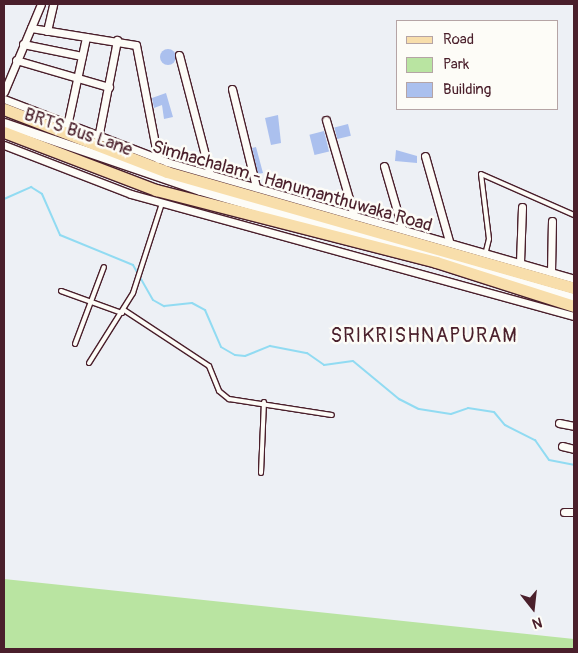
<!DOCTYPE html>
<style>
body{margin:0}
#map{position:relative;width:578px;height:653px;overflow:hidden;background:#edf0f5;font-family:Pangolin,sans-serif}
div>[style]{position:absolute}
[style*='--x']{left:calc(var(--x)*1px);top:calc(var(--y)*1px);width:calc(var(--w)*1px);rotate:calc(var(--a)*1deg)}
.green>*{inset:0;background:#b9e4a1}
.stream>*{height:2px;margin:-1px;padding:0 1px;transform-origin:1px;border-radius:1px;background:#91dbf2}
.building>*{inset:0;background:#abc0ee;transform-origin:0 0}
.round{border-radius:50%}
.roads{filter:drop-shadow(1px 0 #4a1f2b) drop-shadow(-1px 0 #4a1f2b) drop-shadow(0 1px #4a1f2b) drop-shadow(0 -1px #4a1f2b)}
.service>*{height:4px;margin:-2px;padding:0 2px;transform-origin:2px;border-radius:2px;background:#fdfcf7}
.minor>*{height:7px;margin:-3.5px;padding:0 3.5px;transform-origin:3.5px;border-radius:3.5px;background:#fdfcf7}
.tertiary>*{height:9px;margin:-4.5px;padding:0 4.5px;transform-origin:4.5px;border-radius:4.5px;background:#fdfcf7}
.primary>*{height:11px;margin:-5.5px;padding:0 5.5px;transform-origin:5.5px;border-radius:5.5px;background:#f8deab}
span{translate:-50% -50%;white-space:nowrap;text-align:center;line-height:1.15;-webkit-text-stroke:5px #fdfcf7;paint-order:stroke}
.street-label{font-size:18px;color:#4a1f2b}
.quarter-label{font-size:20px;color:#4a1f2b;letter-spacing:1px}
.frame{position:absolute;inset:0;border:5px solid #4a1f2b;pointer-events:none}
.legend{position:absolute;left:396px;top:20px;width:162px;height:90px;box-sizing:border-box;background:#fdfcf7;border:1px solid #b5a4a5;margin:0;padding:6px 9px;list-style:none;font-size:15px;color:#4a1f2b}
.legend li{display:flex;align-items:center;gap:10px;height:25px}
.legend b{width:25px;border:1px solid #b5a4a5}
.north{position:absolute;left:508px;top:583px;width:50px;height:50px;-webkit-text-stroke:4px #fdfcf7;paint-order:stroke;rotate:164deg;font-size:14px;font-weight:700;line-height:20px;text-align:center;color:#4a1f2b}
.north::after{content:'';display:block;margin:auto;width:18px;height:22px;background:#4a1f2b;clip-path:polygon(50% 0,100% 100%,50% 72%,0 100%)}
</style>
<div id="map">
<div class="green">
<div style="clip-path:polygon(4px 579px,574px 639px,574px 649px,4px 649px)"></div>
</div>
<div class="stream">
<div style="--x:4;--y:199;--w:30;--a:-24"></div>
<div style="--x:31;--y:187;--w:13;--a:32"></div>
<div style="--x:42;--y:194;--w:45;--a:66.3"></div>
<div style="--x:60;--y:235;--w:79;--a:22.3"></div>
<div style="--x:133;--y:265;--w:40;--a:60.3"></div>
<div style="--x:153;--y:300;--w:13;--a:29"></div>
<div style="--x:164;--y:306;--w:28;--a:-6"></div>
<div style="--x:192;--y:303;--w:15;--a:28"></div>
<div style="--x:205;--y:310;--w:40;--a:66.6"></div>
<div style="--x:221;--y:347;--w:16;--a:30"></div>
<div style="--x:235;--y:355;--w:10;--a:6"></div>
<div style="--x:245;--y:356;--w:27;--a:-22"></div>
<div style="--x:270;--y:346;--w:38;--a:11"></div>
<div style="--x:307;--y:353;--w:21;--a:35"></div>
<div style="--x:324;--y:365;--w:29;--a:-8"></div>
<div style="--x:353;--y:361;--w:60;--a:39.6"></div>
<div style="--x:399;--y:399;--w:22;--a:27"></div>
<div style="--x:419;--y:409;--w:32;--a:9"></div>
<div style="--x:451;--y:414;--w:18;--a:-19"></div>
<div style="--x:468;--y:408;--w:26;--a:9"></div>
<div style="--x:494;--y:412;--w:17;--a:50"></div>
<div style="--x:505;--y:425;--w:34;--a:27"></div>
<div style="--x:535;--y:440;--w:24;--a:55"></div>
<div style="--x:549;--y:460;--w:25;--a:11"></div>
</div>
<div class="building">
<div class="round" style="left:160px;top:49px;width:16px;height:16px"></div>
<div style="clip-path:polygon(166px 93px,173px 117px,164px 119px,162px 105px,154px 108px,152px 98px)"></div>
<div style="clip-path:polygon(278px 115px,281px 143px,271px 145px,265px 118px)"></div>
<div style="left:348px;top:124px;width:12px;height:14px;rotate:76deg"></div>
<div style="left:324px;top:131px;width:21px;height:15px;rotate:76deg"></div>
<div style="clip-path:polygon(256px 147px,263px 173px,258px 174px,252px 148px)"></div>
<div style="clip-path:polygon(396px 150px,417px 156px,417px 163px,395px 161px)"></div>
</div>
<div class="roads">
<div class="service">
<div style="--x:486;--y:251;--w:12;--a:-76"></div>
<div style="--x:489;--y:239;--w:65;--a:-97"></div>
<div style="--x:481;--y:174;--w:102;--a:23.8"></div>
<div style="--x:61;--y:291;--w:65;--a:19.8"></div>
<div style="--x:124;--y:310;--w:102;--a:33.4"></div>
<div style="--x:209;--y:366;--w:27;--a:68"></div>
<div style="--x:219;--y:391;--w:13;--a:39"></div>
<div style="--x:229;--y:399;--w:104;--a:8.8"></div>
<div style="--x:75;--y:344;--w:82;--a:-69.4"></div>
<div style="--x:89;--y:363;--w:83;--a:-57.8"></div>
<div style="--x:133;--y:293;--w:95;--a:-72.1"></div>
<div style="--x:261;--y:473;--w:71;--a:-87.6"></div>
</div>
<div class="minor">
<div style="--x:31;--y:28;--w:106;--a:9.2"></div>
<div style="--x:136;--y:45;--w:116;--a:79.1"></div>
<div style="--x:47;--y:31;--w:28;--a:-77"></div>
<div style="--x:23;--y:44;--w:60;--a:11.5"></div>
<div style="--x:179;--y:55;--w:123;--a:75.4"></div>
<div style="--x:16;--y:60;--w:97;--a:16.2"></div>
<div style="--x:232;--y:89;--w:101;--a:76.2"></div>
<div style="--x:4;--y:92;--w:95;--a:-67.2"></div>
<div style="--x:4;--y:99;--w:175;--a:21.1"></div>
<div style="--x:167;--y:162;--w:423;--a:16"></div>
<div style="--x:326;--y:120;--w:100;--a:73.7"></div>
<div style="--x:67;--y:126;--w:91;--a:-77.9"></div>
<div style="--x:98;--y:138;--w:100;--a:-79"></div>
<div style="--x:4;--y:145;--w:136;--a:21.1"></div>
<div style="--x:131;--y:194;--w:459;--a:15.4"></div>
<div style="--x:425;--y:156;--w:88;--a:74.2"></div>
<div style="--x:384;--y:166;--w:65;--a:73.8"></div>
<div style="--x:520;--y:262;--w:55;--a:-87.9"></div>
<div style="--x:551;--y:272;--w:51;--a:-88.9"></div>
<div style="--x:559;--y:423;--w:15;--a:11"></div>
<div style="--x:562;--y:446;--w:12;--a:14"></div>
<div style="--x:564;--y:512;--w:10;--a:0"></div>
</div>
<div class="tertiary">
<div style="--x:4;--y:123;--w:207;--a:18.9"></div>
<div style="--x:200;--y:190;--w:389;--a:16.1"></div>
</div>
<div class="primary">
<div style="--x:4;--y:109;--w:175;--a:21.1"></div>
<div style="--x:167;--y:172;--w:423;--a:15.9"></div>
<div style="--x:4;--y:132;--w:163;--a:20.9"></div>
<div style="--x:156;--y:190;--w:289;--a:14.4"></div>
<div style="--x:436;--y:262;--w:145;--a:17.7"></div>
</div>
</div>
<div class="street-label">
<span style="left:78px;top:133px;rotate:19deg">BRTS Bus Lane</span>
<span style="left:292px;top:187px;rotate:16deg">Simhachalam - Hanumanthuwaka Road</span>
</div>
<div class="quarter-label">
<span style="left:424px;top:335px">SRIKRISHNAPURAM</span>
</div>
<div class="frame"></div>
<ul class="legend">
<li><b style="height:6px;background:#f8deab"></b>Road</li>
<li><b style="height:14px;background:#b9e4a1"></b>Park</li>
<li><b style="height:14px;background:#abc0ee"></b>Building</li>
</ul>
<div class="north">N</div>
</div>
